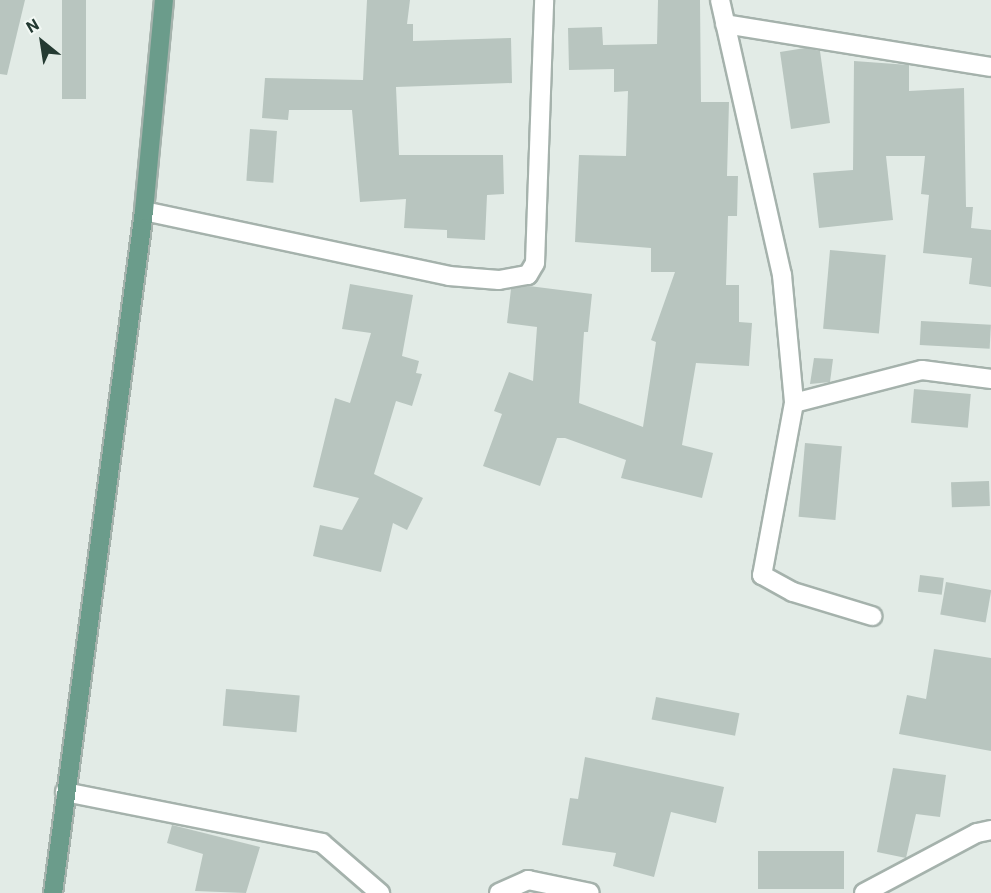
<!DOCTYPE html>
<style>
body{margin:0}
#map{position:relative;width:991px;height:893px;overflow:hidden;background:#e2ebe6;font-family:Roboto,sans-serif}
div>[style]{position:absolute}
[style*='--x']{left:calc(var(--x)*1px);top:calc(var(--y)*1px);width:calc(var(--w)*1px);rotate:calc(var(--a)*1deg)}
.building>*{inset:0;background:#b8c5bf;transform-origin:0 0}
.roads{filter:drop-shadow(2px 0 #a5b2ac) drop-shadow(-2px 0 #a5b2ac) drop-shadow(0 2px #a5b2ac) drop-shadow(0 -2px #a5b2ac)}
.street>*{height:18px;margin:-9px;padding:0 9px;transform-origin:9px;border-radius:9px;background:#fff}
.primary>*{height:18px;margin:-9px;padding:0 9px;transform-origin:9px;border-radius:9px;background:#6b9c8b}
span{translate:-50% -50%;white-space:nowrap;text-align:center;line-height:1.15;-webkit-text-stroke:6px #f2f8f4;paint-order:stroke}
.north{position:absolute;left:12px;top:12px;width:60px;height:60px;-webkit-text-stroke:4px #f2f8f4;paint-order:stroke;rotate:330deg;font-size:16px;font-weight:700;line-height:24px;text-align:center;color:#243a32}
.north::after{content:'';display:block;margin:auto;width:21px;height:27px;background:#243a32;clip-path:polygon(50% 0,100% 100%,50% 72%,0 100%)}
</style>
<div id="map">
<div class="building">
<div style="clip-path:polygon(0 0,25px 0,7px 75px,0 74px)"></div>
<div style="left:62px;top:0;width:24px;height:99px"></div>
<div style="clip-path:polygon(367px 0,410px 0,407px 24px,413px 24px,413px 41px,511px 38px,512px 83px,396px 87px,399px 155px,503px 155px,504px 194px,487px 195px,485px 240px,447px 238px,447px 230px,404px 228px,406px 199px,360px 202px,352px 110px,289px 110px,288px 120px,262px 118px,265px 78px,363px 80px)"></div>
<div style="clip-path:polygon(658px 0,700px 0,701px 102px,729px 102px,727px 176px,738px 176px,737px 216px,728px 216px,726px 285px,739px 285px,739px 322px,752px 323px,749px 366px,696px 363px,682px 445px,713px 453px,702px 498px,621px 478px,626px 460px,565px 438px,557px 438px,540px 486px,483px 466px,502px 414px,494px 411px,509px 372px,533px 381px,537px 327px,507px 323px,511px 289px,529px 286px,592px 294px,588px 332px,584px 332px,579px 403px,643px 427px,656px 342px,651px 340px,675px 272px,651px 272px,651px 248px,575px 242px,579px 155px,626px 156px,628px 91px,614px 92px,614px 69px,569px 70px,568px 28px,602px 27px,603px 45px,657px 44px)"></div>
<div style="clip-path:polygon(805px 48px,820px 51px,830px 123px,791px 129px,780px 52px)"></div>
<div style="clip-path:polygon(854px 61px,909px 65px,909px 91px,964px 88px,966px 207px,973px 207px,971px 228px,991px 230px,991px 287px,969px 284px,972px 258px,923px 253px,929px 195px,921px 194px,925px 156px,886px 156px,893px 220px,819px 228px,813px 173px,853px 170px)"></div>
<div style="left:250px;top:129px;width:27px;height:52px;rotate:4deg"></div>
<div style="left:830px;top:250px;width:56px;height:79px;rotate:5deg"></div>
<div style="clip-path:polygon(350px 284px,413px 295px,402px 356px,419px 361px,416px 373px,422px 374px,412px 406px,396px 401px,374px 474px,423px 498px,407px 530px,393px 523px,381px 572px,313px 556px,320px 525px,342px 530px,359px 498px,313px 487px,335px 398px,350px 403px,371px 333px,342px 329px)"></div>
<div style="left:921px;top:321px;width:70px;height:24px;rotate:3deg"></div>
<div style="clip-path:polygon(814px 358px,833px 359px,830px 382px,810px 384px)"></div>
<div style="left:914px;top:389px;width:57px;height:34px;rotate:5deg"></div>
<div style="left:805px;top:443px;width:37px;height:74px;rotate:5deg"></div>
<div style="left:989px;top:481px;width:25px;height:38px;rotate:88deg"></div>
<div style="left:920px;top:575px;width:24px;height:17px;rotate:7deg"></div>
<div style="left:946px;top:582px;width:46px;height:33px;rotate:10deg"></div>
<div style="clip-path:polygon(934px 649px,991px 658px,991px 751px,899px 734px,907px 695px,926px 699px)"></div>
<div style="left:226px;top:689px;width:74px;height:37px;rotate:5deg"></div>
<div style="left:656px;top:697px;width:85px;height:23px;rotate:11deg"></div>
<div style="clip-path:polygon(585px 757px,724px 787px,716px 823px,671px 812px,654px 877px,613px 866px,616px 853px,562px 845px,570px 798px,578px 799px)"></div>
<div style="clip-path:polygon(893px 768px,946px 775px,940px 817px,916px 814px,906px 858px,877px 852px)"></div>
<div style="clip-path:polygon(172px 825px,260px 847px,246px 893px,195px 891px,203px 854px,167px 843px)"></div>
<div style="left:844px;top:851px;width:38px;height:86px;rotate:90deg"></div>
</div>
<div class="roads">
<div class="street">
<div style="--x:720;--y:0;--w:282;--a:77.3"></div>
<div style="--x:782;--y:275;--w:129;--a:84.6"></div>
<div style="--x:794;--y:403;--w:175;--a:100.5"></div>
<div style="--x:762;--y:575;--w:35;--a:29"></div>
<div style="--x:793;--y:592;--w:83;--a:16.9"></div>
<div style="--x:725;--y:24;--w:269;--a:9.2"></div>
<div style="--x:144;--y:211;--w:312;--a:12"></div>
<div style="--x:449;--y:276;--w:50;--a:4.6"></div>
<div style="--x:499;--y:280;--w:29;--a:-10"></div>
<div style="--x:528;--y:275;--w:14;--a:-60"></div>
<div style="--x:535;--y:263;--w:263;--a:-88"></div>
<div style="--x:794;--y:403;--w:132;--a:-14.5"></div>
<div style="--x:922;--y:370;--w:70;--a:7.4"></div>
<div style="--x:65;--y:792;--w:262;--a:11.2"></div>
<div style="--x:322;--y:843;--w:77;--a:40.8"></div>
<div style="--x:499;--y:893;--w:32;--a:-24"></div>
<div style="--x:528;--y:880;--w:63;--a:11.8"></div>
<div style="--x:864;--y:893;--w:128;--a:-28"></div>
<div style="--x:977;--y:833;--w:14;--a:-12"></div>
</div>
<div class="primary">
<div style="--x:53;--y:893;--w:688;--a:-82.4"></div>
<div style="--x:144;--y:211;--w:212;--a:-84.6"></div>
</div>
</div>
<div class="north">N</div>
</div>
